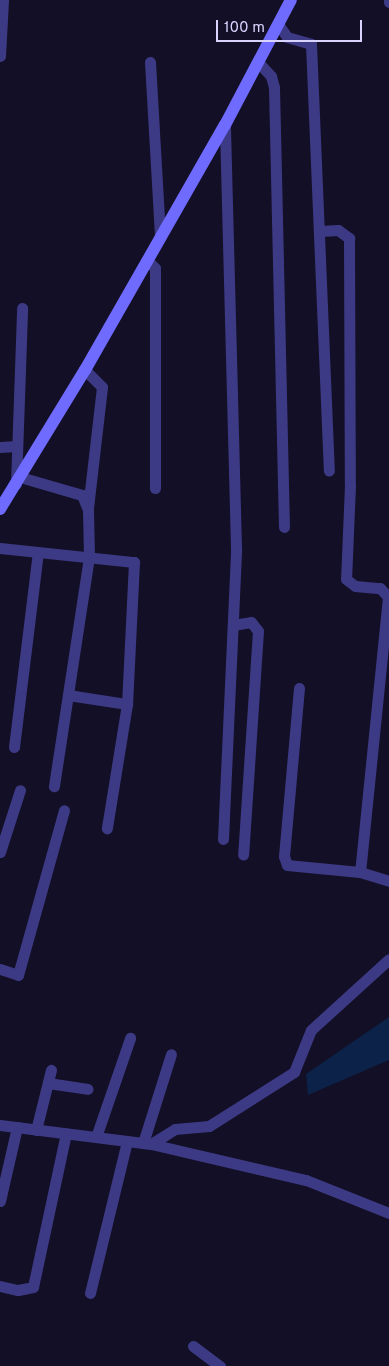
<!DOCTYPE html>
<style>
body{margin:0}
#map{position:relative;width:389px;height:1366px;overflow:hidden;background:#130f26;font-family:Overpass,sans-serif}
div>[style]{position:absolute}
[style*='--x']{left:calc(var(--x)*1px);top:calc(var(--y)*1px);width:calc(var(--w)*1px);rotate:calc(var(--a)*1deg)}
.water>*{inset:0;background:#0c2248}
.minor>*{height:11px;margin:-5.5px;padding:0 5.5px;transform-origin:5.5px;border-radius:5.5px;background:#3d3a85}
.secondary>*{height:12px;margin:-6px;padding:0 6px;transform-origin:6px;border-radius:6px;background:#6f6bff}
span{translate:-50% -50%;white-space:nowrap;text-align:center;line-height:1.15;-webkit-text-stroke:4.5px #130f26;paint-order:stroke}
.scale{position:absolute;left:216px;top:20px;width:146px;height:22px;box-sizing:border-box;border:2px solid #d9d4ff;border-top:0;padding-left:6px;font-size:15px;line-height:18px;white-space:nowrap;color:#d9d4ff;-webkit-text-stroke:4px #130f26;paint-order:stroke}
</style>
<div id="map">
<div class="water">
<div style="clip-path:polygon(389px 1017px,389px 1060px,308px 1095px,306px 1074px)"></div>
</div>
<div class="minor">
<div style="--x:389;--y:0;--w:2;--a:90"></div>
<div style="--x:278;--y:24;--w:16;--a:55"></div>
<div style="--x:287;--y:37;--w:25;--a:16"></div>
<div style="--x:311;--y:44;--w:427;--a:87.6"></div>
<div style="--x:0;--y:56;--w:56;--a:-86.9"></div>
<div style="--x:150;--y:62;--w:176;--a:86.7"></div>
<div style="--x:258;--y:62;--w:19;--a:47"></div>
<div style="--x:271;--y:76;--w:11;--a:75"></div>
<div style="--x:274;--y:87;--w:440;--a:88.7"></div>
<div style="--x:320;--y:231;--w:18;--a:-3"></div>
<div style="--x:338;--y:230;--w:14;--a:36"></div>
<div style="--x:349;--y:238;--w:247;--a:89.8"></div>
<div style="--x:350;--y:485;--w:94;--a:92.4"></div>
<div style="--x:346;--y:579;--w:11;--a:38"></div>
<div style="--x:355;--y:586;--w:25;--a:5"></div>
<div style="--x:380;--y:588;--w:12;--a:48"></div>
<div style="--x:388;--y:597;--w:276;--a:95.8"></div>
<div style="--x:147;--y:260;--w:11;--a:45"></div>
<div style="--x:155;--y:268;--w:220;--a:90"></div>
<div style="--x:85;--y:370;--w:24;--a:45"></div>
<div style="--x:102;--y:387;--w:122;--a:96.6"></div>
<div style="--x:0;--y:447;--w:17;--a:-3"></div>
<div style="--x:20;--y:477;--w:65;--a:16.2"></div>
<div style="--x:82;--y:495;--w:16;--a:68"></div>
<div style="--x:88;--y:510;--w:47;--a:88.8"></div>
<div style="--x:89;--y:557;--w:232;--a:98.7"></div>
<div style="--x:16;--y:484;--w:176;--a:-88"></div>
<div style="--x:0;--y:548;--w:135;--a:6"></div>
<div style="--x:134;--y:562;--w:142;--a:92.8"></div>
<div style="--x:127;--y:704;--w:126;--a:99.2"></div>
<div style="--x:233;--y:625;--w:18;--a:-9"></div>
<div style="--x:251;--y:622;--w:11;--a:52"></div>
<div style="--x:258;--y:631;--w:224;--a:93.8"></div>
<div style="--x:299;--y:688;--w:169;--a:95.1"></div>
<div style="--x:284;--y:856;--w:9;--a:72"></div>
<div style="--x:287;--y:865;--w:73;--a:5.5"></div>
<div style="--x:360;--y:872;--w:30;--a:17"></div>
<div style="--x:68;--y:695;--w:60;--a:8.7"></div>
<div style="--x:14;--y:747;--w:196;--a:-83"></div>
<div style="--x:223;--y:839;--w:291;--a:-87.4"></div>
<div style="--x:236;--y:548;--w:423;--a:-91.5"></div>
<div style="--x:0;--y:852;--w:65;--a:-72.1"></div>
<div style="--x:0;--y:969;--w:19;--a:18"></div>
<div style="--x:18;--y:975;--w:171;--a:-74.4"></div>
<div style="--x:48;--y:1083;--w:40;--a:8.5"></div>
<div style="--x:0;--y:1125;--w:152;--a:7.2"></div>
<div style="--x:151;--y:1144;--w:159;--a:13.1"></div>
<div style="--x:306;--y:1180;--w:89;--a:21.7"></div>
<div style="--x:36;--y:1130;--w:62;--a:-76"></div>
<div style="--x:96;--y:1137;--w:105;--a:-71"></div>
<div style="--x:143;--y:1143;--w:93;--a:-72.5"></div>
<div style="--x:151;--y:1144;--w:28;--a:-32"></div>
<div style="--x:175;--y:1129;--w:34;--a:-5"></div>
<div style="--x:209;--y:1126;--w:101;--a:-32.4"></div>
<div style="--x:294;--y:1072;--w:45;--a:-68"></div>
<div style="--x:311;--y:1030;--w:105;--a:-42.3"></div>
<div style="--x:0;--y:1201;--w:76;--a:-77.1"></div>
<div style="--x:0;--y:1286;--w:18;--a:13"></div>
<div style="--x:18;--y:1290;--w:15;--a:-11"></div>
<div style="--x:33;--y:1287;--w:157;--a:-77.9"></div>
<div style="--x:90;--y:1293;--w:156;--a:-76.3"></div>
<div style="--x:193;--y:1346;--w:34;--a:37"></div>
</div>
<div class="secondary">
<div style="--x:0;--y:509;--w:163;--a:-58.6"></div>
<div style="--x:85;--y:370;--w:282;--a:-60.3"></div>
<div style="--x:225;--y:125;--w:141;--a:-62.2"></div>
</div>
<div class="scale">100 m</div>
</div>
